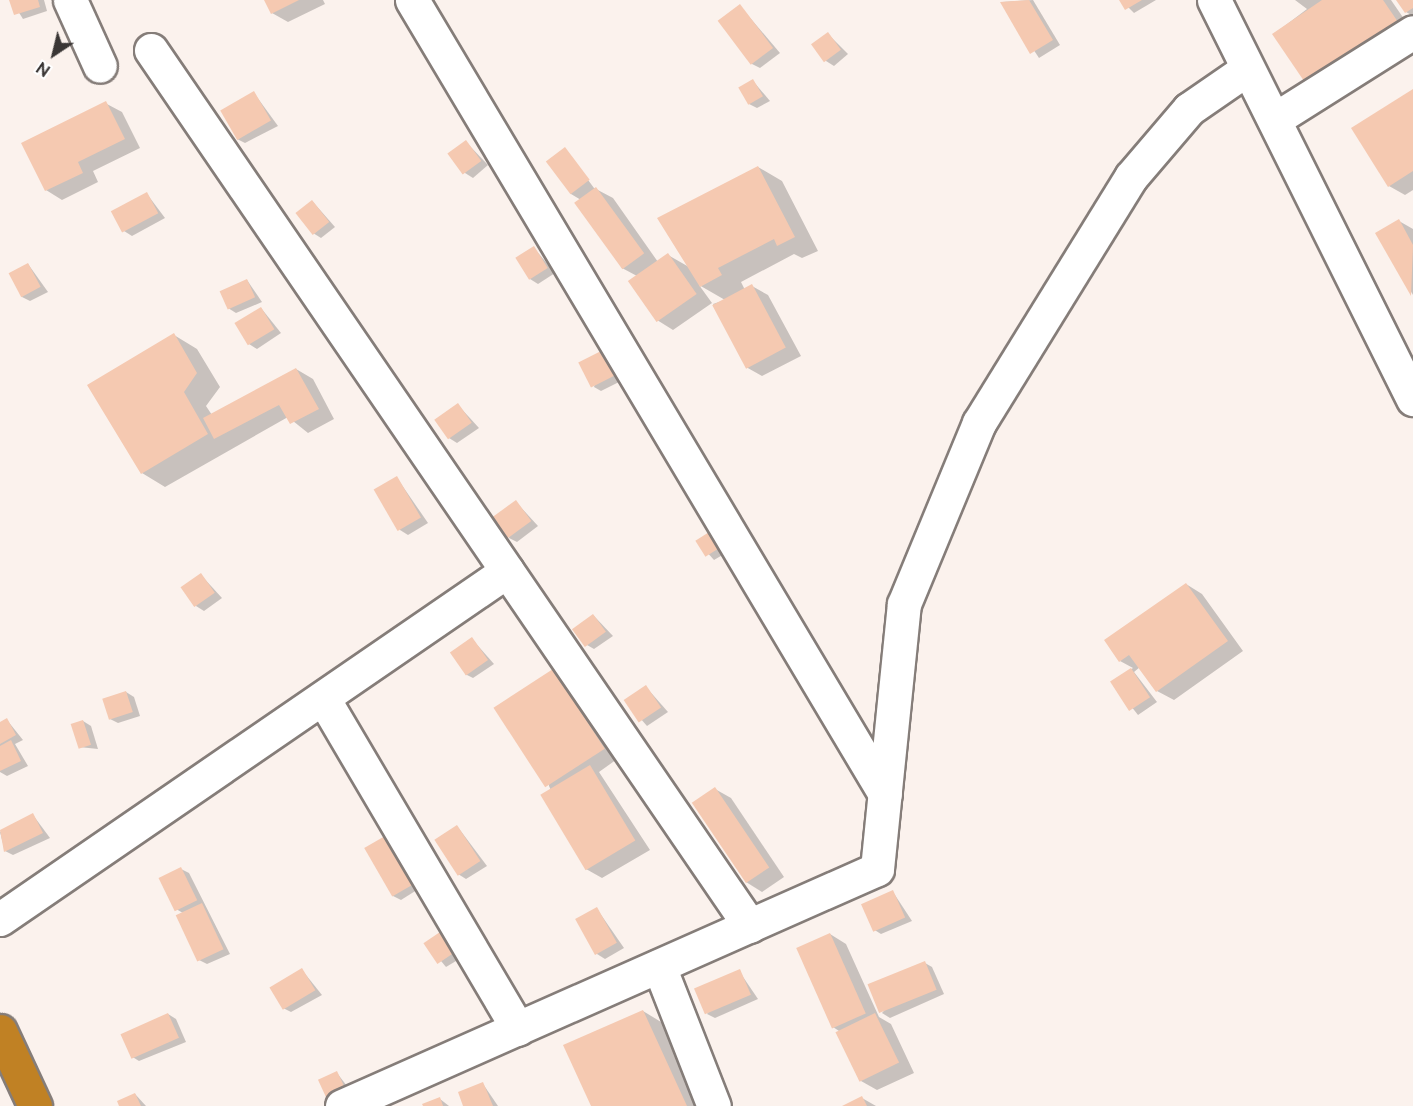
<!DOCTYPE html>
<style>
body{margin:0}
#map{position:relative;width:1413px;height:1106px;overflow:hidden;background:#fbf2ed;font-family:Raleway,sans-serif}
div>[style]{position:absolute}
[style*='--x']{left:calc(var(--x)*1px);top:calc(var(--y)*1px);width:calc(var(--w)*1px);rotate:calc(var(--a)*1deg)}
.shadow>*{inset:0;background:#0003}
.building>*{inset:0;background:#f5c9b1;transform-origin:0 0}
.roads{filter:drop-shadow(2px 0 #857d79) drop-shadow(-2px 0 #857d79) drop-shadow(0 2px #857d79) drop-shadow(0 -2px #857d79)}
.minor>*{height:33px;margin:-16.5px;padding:0 16.5px;transform-origin:16.5px;border-radius:16.5px;background:#fff}
.highway>*{height:33px;margin:-16.5px;padding:0 16.5px;transform-origin:16.5px;border-radius:16.5px;background:#c08124}
span{translate:-50% -50%;white-space:nowrap;text-align:center;line-height:1.15;-webkit-text-stroke:5px #fff;paint-order:stroke}
.north{position:absolute;left:24px;top:24px;width:60px;height:60px;-webkit-text-stroke:4px #fff;paint-order:stroke;rotate:215deg;font-size:16px;font-weight:700;line-height:24px;text-align:center;color:#3a3635}
.north::after{content:'';display:block;margin:auto;width:21px;height:27px;background:#3a3635;clip-path:polygon(50% 0,100% 100%,50% 72%,0 100%)}
</style>
<div id="map">
<div class="shadow">
<div style="clip-path:polygon(11px 0,44px 0,47px 11px,23px 19px)"></div>
<div style="clip-path:polygon(265px 0,323px 0,325px 4px,288px 22px,272px 13px)"></div>
<div style="clip-path:polygon(1033px 0,1060px 45px,1039px 58px,1002px 2px)"></div>
<div style="clip-path:polygon(1121px 0,1156px 0,1134px 13px)"></div>
<div style="clip-path:polygon(1295px 0,1391px 0,1413px 32px,1274px 34px,1307px 9px)"></div>
<div style="clip-path:polygon(1398px 0,1413px 0,1413px 16px,1406px 12px)"></div>
<div style="clip-path:polygon(740px 6px,780px 53px,760px 68px,752px 64px)"></div>
<div style="clip-path:polygon(828px 34px,848px 54px,834px 66px,826px 61px)"></div>
<div style="clip-path:polygon(753px 81px,770px 101px,757px 108px,749px 104px)"></div>
<div style="clip-path:polygon(1413px 91px,1413px 190px,1405px 195px,1389px 186px)"></div>
<div style="clip-path:polygon(254px 93px,278px 126px,245px 143px,237px 139px)"></div>
<div style="clip-path:polygon(105px 103px,122px 112px,140px 148px,93px 171px,98px 182px,62px 200px,46px 190px)"></div>
<div style="clip-path:polygon(466px 142px,488px 165px,473px 178px,465px 173px)"></div>
<div style="clip-path:polygon(565px 149px,594px 188px,613px 198px,658px 262px,668px 255px,689px 267px,758px 167px,782px 181px,818px 251px,802px 258px,794px 254px,741px 282px,745px 290px,752px 286px,768px 295px,801px 356px,762px 376px,746px 367px,713px 304px,725px 300px,699px 285px,712px 303px,673px 330px,657px 320px,637px 276px,622px 268px,581px 200px,571px 194px)"></div>
<div style="clip-path:polygon(147px 194px,165px 218px,132px 236px,124px 231px)"></div>
<div style="clip-path:polygon(313px 202px,335px 227px,321px 238px,313px 233px)"></div>
<div style="clip-path:polygon(1399px 221px,1413px 229px,1413px 295px,1377px 233px)"></div>
<div style="clip-path:polygon(534px 248px,555px 273px,538px 284px,530px 279px)"></div>
<div style="clip-path:polygon(28px 264px,48px 292px,30px 301px,22px 297px)"></div>
<div style="clip-path:polygon(247px 280px,262px 302px,236px 313px,228px 308px)"></div>
<div style="clip-path:polygon(261px 308px,281px 333px,257px 349px,249px 344px)"></div>
<div style="clip-path:polygon(174px 335px,197px 349px,220px 387px,206px 406px,212px 415px,296px 369px,313px 379px,334px 419px,308px 433px,288px 417px,165px 487px,142px 473px)"></div>
<div style="clip-path:polygon(605px 351px,625px 379px,601px 391px,594px 387px)"></div>
<div style="clip-path:polygon(458px 405px,479px 428px,457px 443px,449px 438px)"></div>
<div style="clip-path:polygon(397px 478px,428px 523px,408px 535px,400px 530px)"></div>
<div style="clip-path:polygon(516px 502px,538px 526px,517px 542px,509px 538px)"></div>
<div style="clip-path:polygon(697px 541px,731px 550px,714px 560px)"></div>
<div style="clip-path:polygon(201px 575px,222px 598px,204px 611px,196px 606px)"></div>
<div style="clip-path:polygon(1186px 584px,1202px 594px,1243px 651px,1174px 700px,1157px 691px,1140px 667px,1134px 672px,1157px 702px,1138px 715px,1112px 682px,1133px 668px,1120px 661px)"></div>
<div style="clip-path:polygon(594px 616px,613px 636px,594px 649px,587px 645px)"></div>
<div style="clip-path:polygon(472px 639px,494px 664px,473px 678px,465px 674px)"></div>
<div style="clip-path:polygon(553px 671px,569px 680px,620px 757px,599px 772px,650px 850px,602px 878px,586px 869px,549px 786px)"></div>
<div style="clip-path:polygon(646px 687px,668px 712px,647px 726px,625px 701px)"></div>
<div style="clip-path:polygon(126px 692px,134px 697px,140px 716px,118px 723px,110px 719px)"></div>
<div style="clip-path:polygon(7px 720px,23px 740px,15px 744px,28px 766px,7px 776px,0 772px,0 723px)"></div>
<div style="clip-path:polygon(83px 721px,91px 726px,98px 749px,79px 747px)"></div>
<div style="clip-path:polygon(715px 789px,731px 798px,784px 877px,762px 892px,746px 882px)"></div>
<div style="clip-path:polygon(33px 815px,50px 838px,13px 855px,5px 851px,0 832px)"></div>
<div style="clip-path:polygon(457px 826px,487px 866px,466px 879px,458px 874px)"></div>
<div style="clip-path:polygon(385px 838px,420px 888px,401px 900px,393px 896px)"></div>
<div style="clip-path:polygon(181px 869px,189px 873px,230px 954px,207px 964px,199px 960px,183px 913px,176px 909px)"></div>
<div style="clip-path:polygon(893px 892px,912px 921px,881px 934px,873px 929px)"></div>
<div style="clip-path:polygon(597px 909px,624px 948px,605px 959px,597px 954px)"></div>
<div style="clip-path:polygon(440px 934px,461px 958px,446px 967px,426px 943px)"></div>
<div style="clip-path:polygon(830px 934px,846px 944px,879px 1017px,891px 1024px,914px 1073px,877px 1090px,861px 1081px,839px 1031px,833px 1027px)"></div>
<div style="clip-path:polygon(925px 963px,932px 967px,944px 994px,890px 1018px,882px 1013px)"></div>
<div style="clip-path:polygon(302px 970px,322px 995px,291px 1012px,283px 1008px)"></div>
<div style="clip-path:polygon(739px 971px,758px 999px,715px 1018px,707px 1014px)"></div>
<div style="clip-path:polygon(643px 1011px,666px 1025px,704px 1106px,593px 1106px)"></div>
<div style="clip-path:polygon(168px 1014px,176px 1019px,186px 1042px,139px 1061px,131px 1056px)"></div>
<div style="clip-path:polygon(337px 1073px,353px 1094px,336px 1102px)"></div>
<div style="clip-path:polygon(483px 1084px,498px 1106px,465px 1106px)"></div>
<div style="clip-path:polygon(135px 1094px,146px 1106px,121px 1106px)"></div>
<div style="clip-path:polygon(862px 1098px,876px 1106px,846px 1106px)"></div>
<div style="clip-path:polygon(440px 1099px,449px 1106px,425px 1106px)"></div>
</div>
<div class="building">
<div style="clip-path:polygon(9px 0,38px 0,40px 7px,14px 15px)"></div>
<div style="clip-path:polygon(264px 0,299px 0,271px 14px)"></div>
<div style="clip-path:polygon(1029px 0,1053px 40px,1030px 54px,1000px 2px)"></div>
<div style="clip-path:polygon(1119px 0,1142px 0,1125px 10px)"></div>
<div style="clip-path:polygon(1322px 0,1383px 0,1398px 22px,1306px 84px,1272px 34px)"></div>
<div style="clip-path:polygon(1396px 0,1413px 0,1413px 8px,1405px 13px)"></div>
<div style="left:740px;top:4px;width:55px;height:28px;rotate:53deg"></div>
<div style="left:828px;top:32px;width:22px;height:21px;rotate:54deg"></div>
<div style="left:753px;top:79px;width:20px;height:17px;rotate:60deg"></div>
<div style="clip-path:polygon(1413px 89px,1413px 171px,1388px 187px,1351px 128px)"></div>
<div style="left:254px;top:91px;width:34px;height:39px;rotate:60deg"></div>
<div style="clip-path:polygon(106px 101px,125px 139px,78px 162px,83px 173px,45px 191px,21px 143px)"></div>
<div style="left:466px;top:140px;width:26px;height:23px;rotate:54deg"></div>
<div style="left:565px;top:147px;width:41px;height:24px;rotate:53deg"></div>
<div style="clip-path:polygon(758px 166px,795px 237px,777px 246px,774px 239px,718px 268px,722px 275px,700px 287px,657px 218px)"></div>
<div style="left:596px;top:187px;width:82px;height:27px;rotate:54deg"></div>
<div style="left:147px;top:192px;width:24px;height:41px;rotate:62deg"></div>
<div style="left:312px;top:200px;width:28px;height:21px;rotate:52deg"></div>
<div style="clip-path:polygon(1399px 219px,1413px 245px,1411px 296px,1375px 233px)"></div>
<div style="left:534px;top:246px;width:26px;height:22px;rotate:58deg"></div>
<div style="left:668px;top:253px;width:50px;height:49px;rotate:55deg"></div>
<div style="left:28px;top:263px;width:27px;height:22px;rotate:62deg"></div>
<div style="left:247px;top:279px;width:20px;height:30px;rotate:66deg"></div>
<div style="left:752px;top:284px;width:72px;height:45px;rotate:62deg"></div>
<div style="left:261px;top:307px;width:26px;height:31px;rotate:59deg"></div>
<div style="clip-path:polygon(174px 333px,197px 373px,184px 392px,208px 434px,141px 474px,87px 385px)"></div>
<div style="left:605px;top:349px;width:28px;height:30px;rotate:63deg"></div>
<div style="clip-path:polygon(296px 368px,319px 409px,290px 424px,279px 405px,214px 439px,203px 418px)"></div>
<div style="left:458px;top:403px;width:24px;height:29px;rotate:55deg"></div>
<div style="left:397px;top:476px;width:48px;height:27px;rotate:60deg"></div>
<div style="left:516px;top:500px;width:26px;height:29px;rotate:54deg"></div>
<div style="left:714px;top:529px;width:19px;height:22px;rotate:58deg"></div>
<div style="left:201px;top:573px;width:24px;height:25px;rotate:55deg"></div>
<div style="clip-path:polygon(1186px 583px,1228px 641px,1156px 692px,1129px 655px,1119px 662px,1104px 640px)"></div>
<div style="left:593px;top:614px;width:22px;height:26px;rotate:54deg"></div>
<div style="left:472px;top:637px;width:28px;height:27px;rotate:55deg"></div>
<div style="left:1131px;top:668px;width:35px;height:25px;rotate:57deg"></div>
<div style="left:553px;top:669px;width:95px;height:71px;rotate:57deg"></div>
<div style="left:646px;top:685px;width:27px;height:27px;rotate:56deg"></div>
<div style="left:126px;top:691px;width:22px;height:25px;rotate:72deg"></div>
<div style="clip-path:polygon(7px 718px,16px 735px,0 744px,0 722px)"></div>
<div style="left:83px;top:720px;width:26px;height:13px;rotate:72deg"></div>
<div style="clip-path:polygon(11px 740px,21px 761px,0 771px,0 746px)"></div>
<div style="left:590px;top:765px;width:88px;height:58px;rotate:59deg"></div>
<div style="left:715px;top:787px;width:97px;height:28px;rotate:56deg"></div>
<div style="clip-path:polygon(33px 813px,43px 833px,4px 852px,0 830px)"></div>
<div style="left:457px;top:825px;width:43px;height:27px;rotate:57deg"></div>
<div style="left:385px;top:836px;width:56px;height:24px;rotate:60deg"></div>
<div style="left:181px;top:867px;width:37px;height:25px;rotate:64deg"></div>
<div style="left:893px;top:890px;width:30px;height:35px;rotate:66deg"></div>
<div style="left:202px;top:903px;width:51px;height:29px;rotate:65deg"></div>
<div style="left:597px;top:907px;width:41px;height:25px;rotate:61deg"></div>
<div style="left:440px;top:932px;width:25px;height:20px;rotate:56deg"></div>
<div style="left:830px;top:933px;width:88px;height:37px;rotate:66deg"></div>
<div style="left:925px;top:961px;width:31px;height:62px;rotate:68deg"></div>
<div style="left:302px;top:968px;width:26px;height:38px;rotate:59deg"></div>
<div style="left:740px;top:969px;width:28px;height:50px;rotate:67deg"></div>
<div style="clip-path:polygon(643px 1010px,687px 1106px,591px 1106px,563px 1045px)"></div>
<div style="left:168px;top:1013px;width:27px;height:52px;rotate:66deg"></div>
<div style="left:875px;top:1013px;width:55px;height:44px;rotate:64deg"></div>
<div style="left:337px;top:1071px;width:21px;height:21px;rotate:65deg"></div>
<div style="clip-path:polygon(483px 1082px,493px 1106px,463px 1106px,458px 1092px)"></div>
<div style="clip-path:polygon(135px 1093px,141px 1106px,119px 1106px,117px 1101px)"></div>
<div style="clip-path:polygon(862px 1096px,867px 1106px,842px 1106px)"></div>
<div style="clip-path:polygon(440px 1097px,443px 1106px,423px 1106px,422px 1104px)"></div>
</div>
<div class="roads">
<div class="minor">
<div style="--x:70;--y:0;--w:72;--a:65.6"></div>
<div style="--x:412;--y:0;--w:924;--a:59.22"></div>
<div style="--x:1214;--y:0;--w:446;--a:63.5"></div>
<div style="--x:151;--y:50;--w:1061;--a:55.64"></div>
<div style="--x:1275;--y:119;--w:163;--a:-32.2"></div>
<div style="--x:323;--y:698;--w:384;--a:59.5"></div>
<div style="--x:0;--y:919;--w:615;--a:-34.47"></div>
<div style="--x:659;--y:966;--w:150;--a:68.6"></div>
<div style="--x:342;--y:1106;--w:585;--a:-23.89"></div>
<div style="--x:877;--y:869;--w:266;--a:-84.2"></div>
<div style="--x:904;--y:604;--w:196;--a:-67.5"></div>
<div style="--x:979;--y:423;--w:289;--a:-58.3"></div>
<div style="--x:1131;--y:177;--w:89;--a:-49.5"></div>
<div style="--x:1189;--y:109;--w:70;--a:-34.6"></div>
</div>
<div class="highway">
<div style="--x:0;--y:1031;--w:83;--a:65"></div>
</div>
</div>
<div class="north">N</div>
</div>
